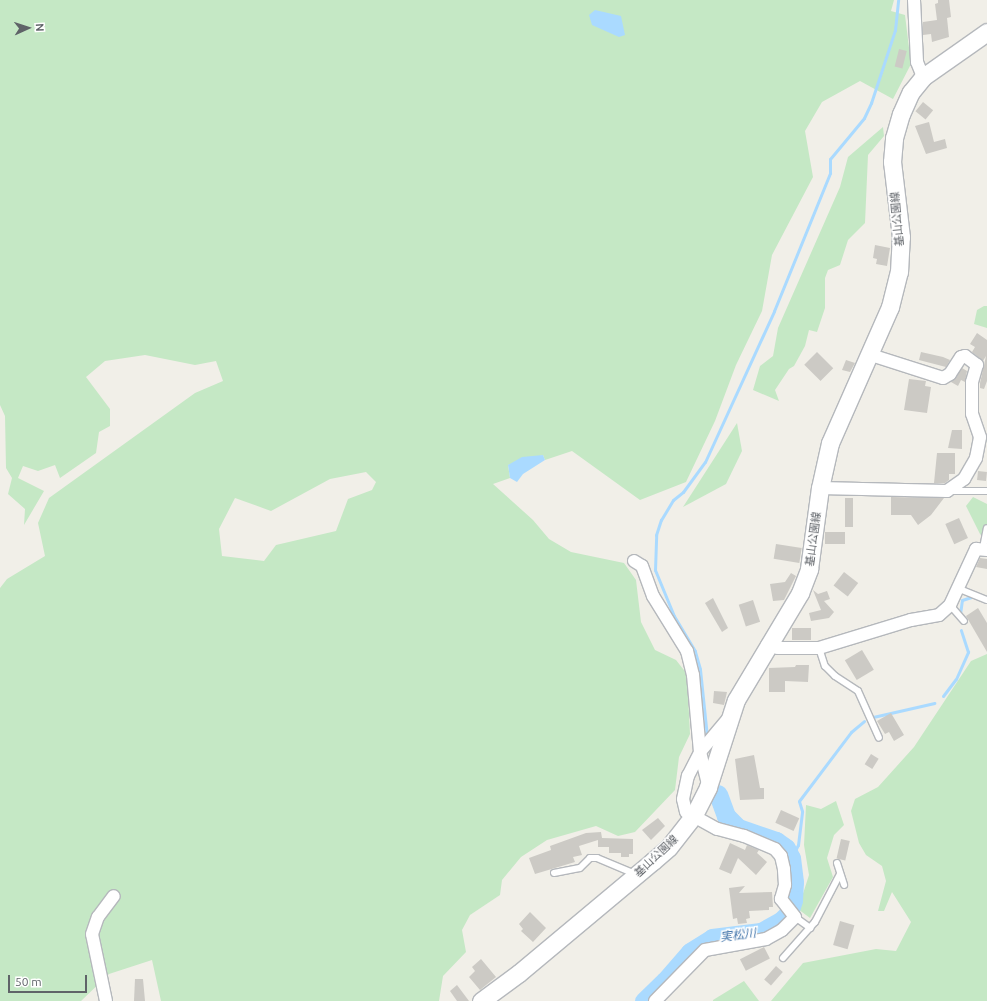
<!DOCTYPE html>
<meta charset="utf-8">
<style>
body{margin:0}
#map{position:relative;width:987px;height:1001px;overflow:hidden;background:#f1efe8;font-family:Ubuntu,"Noto Sans JP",sans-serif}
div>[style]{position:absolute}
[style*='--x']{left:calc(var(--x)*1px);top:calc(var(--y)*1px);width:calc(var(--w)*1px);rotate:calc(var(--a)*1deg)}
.green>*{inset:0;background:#c5e8c5}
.water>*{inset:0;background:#aadaff}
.stream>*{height:3px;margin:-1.5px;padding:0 1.5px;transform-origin:1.5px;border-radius:1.5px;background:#aadaff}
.river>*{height:19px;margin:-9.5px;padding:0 9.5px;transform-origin:9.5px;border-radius:9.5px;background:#aadaff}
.building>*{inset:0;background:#cccac5;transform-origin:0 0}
.roads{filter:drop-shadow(1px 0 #b5b8bc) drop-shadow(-1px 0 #b5b8bc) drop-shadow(0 1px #b5b8bc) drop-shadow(0 -1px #b5b8bc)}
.lane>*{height:6px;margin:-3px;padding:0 3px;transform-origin:3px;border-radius:3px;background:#fff}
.street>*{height:12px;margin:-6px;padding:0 6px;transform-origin:6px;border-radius:6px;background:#fff}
.secondary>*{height:17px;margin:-8.5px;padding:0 8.5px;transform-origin:8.5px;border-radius:8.5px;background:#fff}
span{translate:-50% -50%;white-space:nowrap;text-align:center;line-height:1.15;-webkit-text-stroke:3px #fff;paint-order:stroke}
.street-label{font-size:11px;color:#5f6368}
.water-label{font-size:12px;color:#4174aa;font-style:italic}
.north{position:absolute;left:8px;top:8px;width:40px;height:40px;-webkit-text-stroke:3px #fff;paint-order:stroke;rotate:87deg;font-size:11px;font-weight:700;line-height:16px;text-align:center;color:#5f6368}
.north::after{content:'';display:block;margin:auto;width:14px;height:18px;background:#5f6368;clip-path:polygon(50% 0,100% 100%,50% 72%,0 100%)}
.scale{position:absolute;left:8px;top:975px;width:79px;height:18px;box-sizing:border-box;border:2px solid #5f6368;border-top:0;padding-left:5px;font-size:12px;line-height:14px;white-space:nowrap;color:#5f6368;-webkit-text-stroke:3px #fff;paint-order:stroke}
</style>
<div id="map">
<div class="green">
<div style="clip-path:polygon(evenodd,0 0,894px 0,891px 11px,905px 15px,911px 64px,893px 99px,860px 81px,822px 102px,805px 131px,813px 177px,772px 255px,762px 311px,736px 365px,715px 421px,686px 482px,640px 500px,572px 451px,545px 460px,543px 455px,508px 465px,510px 478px,493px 484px,533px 520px,549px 539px,571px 552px,624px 563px,636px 580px,641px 622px,655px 650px,676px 660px,687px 674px,690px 734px,679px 757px,675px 790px,635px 832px,618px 836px,596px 826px,547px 840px,521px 857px,502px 880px,500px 895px,470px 915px,462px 930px,466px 952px,443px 976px,439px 1001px,161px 1001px,152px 960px,109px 974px,81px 1001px,0 1001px,0 588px,7px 579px,45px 556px,38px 523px,49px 498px,195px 393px,223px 381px,216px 361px,195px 365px,145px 355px,105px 361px,86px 377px,110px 409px,110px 426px,99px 432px,96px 453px,60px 478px,55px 465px,38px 471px,23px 466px,18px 478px,44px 491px,24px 525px,25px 509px,8px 494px,12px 478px,6px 468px,5px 416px,0 405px,0 0,366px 472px,376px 482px,372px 490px,348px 499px,336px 531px,276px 545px,264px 561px,222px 556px,219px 529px,235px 498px,271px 511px,330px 479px,366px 472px)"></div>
<div style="clip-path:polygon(883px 127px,884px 136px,868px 155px,865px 223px,848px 240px,840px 265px,828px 270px,825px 278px,825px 308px,817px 332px,809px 330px,805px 346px,794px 366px,789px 369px,775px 390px,779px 401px,753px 390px,760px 366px,773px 356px,778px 328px,840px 187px,848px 157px)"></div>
<div style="clip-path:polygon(984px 306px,987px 306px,987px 328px,974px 324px,977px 310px)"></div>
<div style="clip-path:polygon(737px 423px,742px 451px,726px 484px,683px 507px)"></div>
<div style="clip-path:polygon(973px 497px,987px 504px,987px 541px,980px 534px,966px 506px)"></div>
<div style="clip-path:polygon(987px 654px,987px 1001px,771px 1001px,803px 963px,876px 949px,896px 951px,911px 922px,892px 892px,884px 911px,878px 911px,886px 881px,882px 866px,866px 855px,859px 843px,851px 811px,855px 799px,878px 787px,914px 747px,971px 661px)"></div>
<div style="clip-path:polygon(836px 801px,844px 825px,834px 835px,827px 858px,833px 877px,810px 918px,798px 909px,809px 875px,804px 845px,806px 805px,821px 809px)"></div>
<div style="clip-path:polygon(744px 981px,759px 1001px,713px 1001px,713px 1000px)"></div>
</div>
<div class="water">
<div style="clip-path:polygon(595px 10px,621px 16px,625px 35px,619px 37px,592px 25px,589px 15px)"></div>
<div style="clip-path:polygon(543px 455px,545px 460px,523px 474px,517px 482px,510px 478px,508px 465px,522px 457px)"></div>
</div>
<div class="stream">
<div style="--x:960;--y:614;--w:14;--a:-82"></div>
<div style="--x:962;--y:600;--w:13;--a:-18"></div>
<div style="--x:943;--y:696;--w:21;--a:-53"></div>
<div style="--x:956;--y:679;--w:30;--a:-66"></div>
<div style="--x:968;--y:652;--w:23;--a:-108"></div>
<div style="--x:873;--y:717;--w:63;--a:-12.9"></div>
<div style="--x:707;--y:737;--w:68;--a:-95.9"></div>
<div style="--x:700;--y:669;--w:19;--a:-106"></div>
<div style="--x:695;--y:651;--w:41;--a:-121"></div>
<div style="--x:674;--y:616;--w:50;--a:-112.4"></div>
<div style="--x:655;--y:570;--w:35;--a:-88"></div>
<div style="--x:656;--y:535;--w:16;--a:-72"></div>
<div style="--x:661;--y:520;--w:23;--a:-59"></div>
<div style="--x:673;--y:500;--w:13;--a:-39"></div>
<div style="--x:683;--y:492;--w:37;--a:-54"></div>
<div style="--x:705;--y:462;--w:166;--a:-65.4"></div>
<div style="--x:774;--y:311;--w:149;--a:-67.9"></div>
<div style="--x:830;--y:173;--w:14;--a:-90"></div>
<div style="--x:830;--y:159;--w:53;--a:-50.3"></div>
<div style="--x:864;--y:118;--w:17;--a:-65"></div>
<div style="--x:871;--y:103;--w:77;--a:-71.8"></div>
<div style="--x:895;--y:30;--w:30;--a:-84"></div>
<div style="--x:791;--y:858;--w:15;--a:-62"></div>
<div style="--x:798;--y:845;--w:34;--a:-83"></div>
<div style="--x:802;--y:811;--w:10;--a:-107"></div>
<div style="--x:799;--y:801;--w:86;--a:-53"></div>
<div style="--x:851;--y:732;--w:17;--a:-40"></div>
</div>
<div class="river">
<div style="--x:644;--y:1001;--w:29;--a:-44"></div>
<div style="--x:665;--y:981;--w:38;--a:-49"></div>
<div style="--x:690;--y:952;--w:26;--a:-32"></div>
<div style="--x:712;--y:938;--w:49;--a:-7"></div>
<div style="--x:761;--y:932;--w:23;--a:-29"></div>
<div style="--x:781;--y:921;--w:11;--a:-45"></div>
<div style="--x:789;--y:913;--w:14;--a:-73"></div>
<div style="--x:793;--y:900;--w:18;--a:-87"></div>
<div style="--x:794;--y:882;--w:24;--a:-97"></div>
<div style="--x:791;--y:858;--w:11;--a:-117"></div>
<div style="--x:786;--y:848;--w:12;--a:-145"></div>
<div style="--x:776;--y:841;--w:40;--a:-161.1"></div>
<div style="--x:738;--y:828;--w:17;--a:-135"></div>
<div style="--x:726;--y:816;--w:23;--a:-110"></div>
</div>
<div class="building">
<div style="clip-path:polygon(938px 0,949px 0,951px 17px,947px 18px,949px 37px,932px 42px,931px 34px,923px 35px,923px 22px,937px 20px,935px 4px,938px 3px)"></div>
<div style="left:899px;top:49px;width:8px;height:18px;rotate:14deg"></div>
<div style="left:923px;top:102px;width:13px;height:12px;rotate:39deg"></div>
<div style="clip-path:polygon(929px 122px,934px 142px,945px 139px,947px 148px,926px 154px,915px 126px)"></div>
<div style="clip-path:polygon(875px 245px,890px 248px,887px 266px,876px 264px,877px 259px,873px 258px)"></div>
<div style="clip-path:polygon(977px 333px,987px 340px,987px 381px,984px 389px,980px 388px,980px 383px,986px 356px,983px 361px,972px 352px,975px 347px,970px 344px)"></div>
<div style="left:817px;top:352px;width:23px;height:18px;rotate:45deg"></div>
<div style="clip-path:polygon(921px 352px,943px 357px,950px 360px,946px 367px,919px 360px)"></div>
<div style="clip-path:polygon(846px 360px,855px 363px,850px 372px,842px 370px)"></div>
<div style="clip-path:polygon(962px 368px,967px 371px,965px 382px,961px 380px,958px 386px,951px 382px)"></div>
<div style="clip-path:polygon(909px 379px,926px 381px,925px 386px,931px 387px,927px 413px,904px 410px)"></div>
<div style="clip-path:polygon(952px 430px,962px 430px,962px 449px,948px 448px)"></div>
<div style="clip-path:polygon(937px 453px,955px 453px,955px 474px,949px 474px,949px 480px,945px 483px,934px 483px)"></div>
<div style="left:978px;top:471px;width:9px;height:9px;rotate:6deg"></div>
<div style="clip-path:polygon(891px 497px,944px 498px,931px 515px,918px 525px,911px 515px,891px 515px)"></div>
<div style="left:845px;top:498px;width:8px;height:29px"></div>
<div style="left:959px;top:518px;width:22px;height:15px;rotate:66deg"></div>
<div style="left:845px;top:532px;width:12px;height:20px;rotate:90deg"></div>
<div style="left:776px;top:544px;width:26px;height:15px;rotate:9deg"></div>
<div style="clip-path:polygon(980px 558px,987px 559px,987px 569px,976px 567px)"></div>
<div style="left:844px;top:572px;width:18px;height:17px;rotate:38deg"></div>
<div style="clip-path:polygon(791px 573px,796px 576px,784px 600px,773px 601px,770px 584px,785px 582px)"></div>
<div style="clip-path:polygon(813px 590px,818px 594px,827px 591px,830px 599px,824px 601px,834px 612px,829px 618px,811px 621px,809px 613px,821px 610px)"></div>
<div style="clip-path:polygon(713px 598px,728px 628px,722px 632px,705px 603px)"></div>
<div style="left:753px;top:600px;width:23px;height:15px;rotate:72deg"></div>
<div style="clip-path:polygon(978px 608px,987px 623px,987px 652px,966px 616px)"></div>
<div style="left:792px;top:628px;width:19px;height:12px"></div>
<div style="left:862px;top:650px;width:23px;height:20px;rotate:59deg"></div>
<div style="clip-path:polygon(796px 665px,809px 665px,808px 682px,785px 681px,785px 692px,769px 692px,769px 668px,795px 667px)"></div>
<div style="clip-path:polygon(714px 691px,727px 692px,724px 705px,713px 703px)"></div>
<div style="clip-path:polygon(891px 713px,904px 735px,894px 741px,889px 732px,885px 734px,877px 721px)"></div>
<div style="left:871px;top:754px;width:9px;height:12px;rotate:32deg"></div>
<div style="clip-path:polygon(754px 755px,760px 788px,764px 788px,764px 799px,740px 800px,735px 759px)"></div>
<div style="left:781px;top:810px;width:20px;height:14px;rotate:24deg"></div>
<div style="clip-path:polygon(658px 818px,665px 826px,651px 840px,642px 830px)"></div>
<div style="clip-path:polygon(601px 832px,602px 838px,633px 839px,633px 854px,629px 854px,629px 857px,621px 857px,621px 853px,609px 853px,609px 847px,598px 847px,598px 840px,579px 846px,582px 855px,573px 857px,575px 862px,535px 874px,529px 858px,551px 850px,550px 846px,586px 833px)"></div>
<div style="left:841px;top:839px;width:9px;height:20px;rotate:13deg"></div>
<div style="clip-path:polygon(730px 843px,745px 850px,747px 845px,759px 850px,757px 853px,767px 862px,756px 875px,738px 858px,731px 874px,719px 869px)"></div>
<div style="clip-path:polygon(745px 886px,739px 893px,772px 892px,773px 907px,769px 907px,769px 910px,749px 911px,750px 918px,746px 919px,747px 923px,738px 924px,737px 918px,733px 919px,729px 888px)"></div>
<div style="clip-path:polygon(530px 912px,546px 928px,533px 942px,521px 931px,523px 929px,519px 924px)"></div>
<div style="left:840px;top:921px;width:15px;height:25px;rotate:16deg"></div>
<div style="left:764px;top:947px;width:13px;height:27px;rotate:63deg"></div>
<div style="clip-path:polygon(481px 959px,496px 977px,480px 990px,469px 977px,475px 971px,472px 967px)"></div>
<div style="left:776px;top:966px;width:9px;height:18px;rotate:41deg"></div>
<div style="clip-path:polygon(135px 979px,143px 979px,145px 1001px,134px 1001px)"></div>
<div style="clip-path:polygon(457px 985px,469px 1001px,457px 1001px,450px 991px)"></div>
</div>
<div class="roads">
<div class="lane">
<div style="--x:950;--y:491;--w:37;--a:0"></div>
<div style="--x:983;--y:548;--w:20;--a:-79"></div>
<div style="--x:957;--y:588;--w:32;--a:22"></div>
<div style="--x:950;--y:605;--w:21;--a:49"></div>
<div style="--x:819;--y:648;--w:19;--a:72"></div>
<div style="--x:825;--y:666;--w:14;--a:45"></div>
<div style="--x:835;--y:676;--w:27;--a:33"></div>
<div style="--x:858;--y:691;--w:51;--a:65.9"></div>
<div style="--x:837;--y:863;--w:23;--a:72"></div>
<div style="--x:554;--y:873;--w:26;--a:-11"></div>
<div style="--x:580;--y:868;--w:14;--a:-45"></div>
<div style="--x:590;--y:858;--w:7;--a:0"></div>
<div style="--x:597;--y:858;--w:41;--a:22.8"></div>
<div style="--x:795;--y:917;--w:19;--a:36"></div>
<div style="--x:783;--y:958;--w:48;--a:-48.4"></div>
<div style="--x:815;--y:922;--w:54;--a:-62.5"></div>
</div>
<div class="street">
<div style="--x:914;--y:0;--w:62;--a:87.2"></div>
<div style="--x:917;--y:62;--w:16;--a:68"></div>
<div style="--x:820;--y:488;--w:127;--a:1.4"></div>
<div style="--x:947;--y:491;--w:21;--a:-35"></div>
<div style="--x:964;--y:479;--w:24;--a:-60"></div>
<div style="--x:976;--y:458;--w:21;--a:-79"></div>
<div style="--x:980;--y:437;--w:24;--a:-109"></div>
<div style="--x:972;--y:414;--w:32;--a:-90"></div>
<div style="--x:972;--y:382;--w:18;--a:-74"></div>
<div style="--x:977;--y:365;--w:15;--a:-143"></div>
<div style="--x:965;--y:356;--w:4;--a:166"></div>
<div style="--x:961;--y:357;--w:20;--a:123"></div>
<div style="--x:950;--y:374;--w:8;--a:150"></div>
<div style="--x:943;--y:378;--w:76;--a:-162.3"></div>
<div style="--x:634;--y:561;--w:9;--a:32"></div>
<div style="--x:642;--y:566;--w:32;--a:70"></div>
<div style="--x:653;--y:596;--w:65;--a:58.3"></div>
<div style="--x:687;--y:651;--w:25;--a:76"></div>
<div style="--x:693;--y:675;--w:77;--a:84.8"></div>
<div style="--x:700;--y:752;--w:34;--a:76"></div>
<div style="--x:767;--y:645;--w:11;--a:15"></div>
<div style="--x:778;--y:648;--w:41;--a:0"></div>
<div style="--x:819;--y:648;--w:96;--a:-16.9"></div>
<div style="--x:911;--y:620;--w:28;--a:-10"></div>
<div style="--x:939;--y:615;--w:15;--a:-42"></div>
<div style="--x:950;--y:605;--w:62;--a:-65.1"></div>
<div style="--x:976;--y:549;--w:11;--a:5"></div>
<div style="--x:106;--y:1001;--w:68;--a:-101.8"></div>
<div style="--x:92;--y:934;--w:18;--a:-71"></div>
<div style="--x:98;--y:917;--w:26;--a:-53"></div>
<div style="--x:655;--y:1001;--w:71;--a:-45.6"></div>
<div style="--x:705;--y:950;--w:62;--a:-10.2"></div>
<div style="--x:766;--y:939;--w:18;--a:-29"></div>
<div style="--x:782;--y:930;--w:18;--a:-45"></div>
<div style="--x:795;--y:917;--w:23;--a:-128"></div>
<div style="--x:781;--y:899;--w:15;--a:-74"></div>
<div style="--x:785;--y:885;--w:16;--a:-94"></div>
<div style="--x:784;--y:869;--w:13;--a:-103"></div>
<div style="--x:781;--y:856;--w:9;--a:-131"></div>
<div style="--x:775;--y:849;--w:34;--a:-157"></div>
<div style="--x:744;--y:836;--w:28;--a:-165"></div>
<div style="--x:717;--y:829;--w:35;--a:-151"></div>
<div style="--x:686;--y:812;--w:13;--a:-103"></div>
<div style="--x:683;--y:799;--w:24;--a:-78"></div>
<div style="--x:688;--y:776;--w:27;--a:-63"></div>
<div style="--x:700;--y:752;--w:42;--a:-49.8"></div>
</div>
<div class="secondary">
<div style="--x:481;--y:1001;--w:47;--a:-36.4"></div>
<div style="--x:519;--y:973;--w:175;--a:-39.9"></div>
<div style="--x:653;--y:861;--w:21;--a:-41"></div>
<div style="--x:669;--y:847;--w:41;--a:-52"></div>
<div style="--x:694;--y:815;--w:31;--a:-63"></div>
<div style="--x:708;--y:787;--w:91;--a:-72.2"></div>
<div style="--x:736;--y:700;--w:125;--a:-59.1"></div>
<div style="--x:800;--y:593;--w:26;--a:-69"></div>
<div style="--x:809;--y:569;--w:82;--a:-82.3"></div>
<div style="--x:820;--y:488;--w:46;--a:-77.5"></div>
<div style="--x:830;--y:443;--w:149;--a:-66.2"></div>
<div style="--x:890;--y:307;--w:36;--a:-76"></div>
<div style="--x:899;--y:272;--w:35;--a:-87"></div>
<div style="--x:901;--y:237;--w:76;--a:-96.8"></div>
<div style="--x:892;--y:162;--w:24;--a:-85"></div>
<div style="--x:894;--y:138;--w:25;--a:-74"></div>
<div style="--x:901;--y:114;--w:24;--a:-66"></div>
<div style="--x:911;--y:92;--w:19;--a:-51"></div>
<div style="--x:923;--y:77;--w:78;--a:-35.1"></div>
</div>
</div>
<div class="street-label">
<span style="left:897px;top:219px;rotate:-95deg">基山公園線</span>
<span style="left:813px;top:539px;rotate:-82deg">基山公園線</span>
<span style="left:656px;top:856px;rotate:-43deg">基山公園線</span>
</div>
<div class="water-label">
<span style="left:738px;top:935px;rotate:-7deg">実松川</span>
</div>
<div class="north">N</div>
<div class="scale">50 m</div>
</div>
